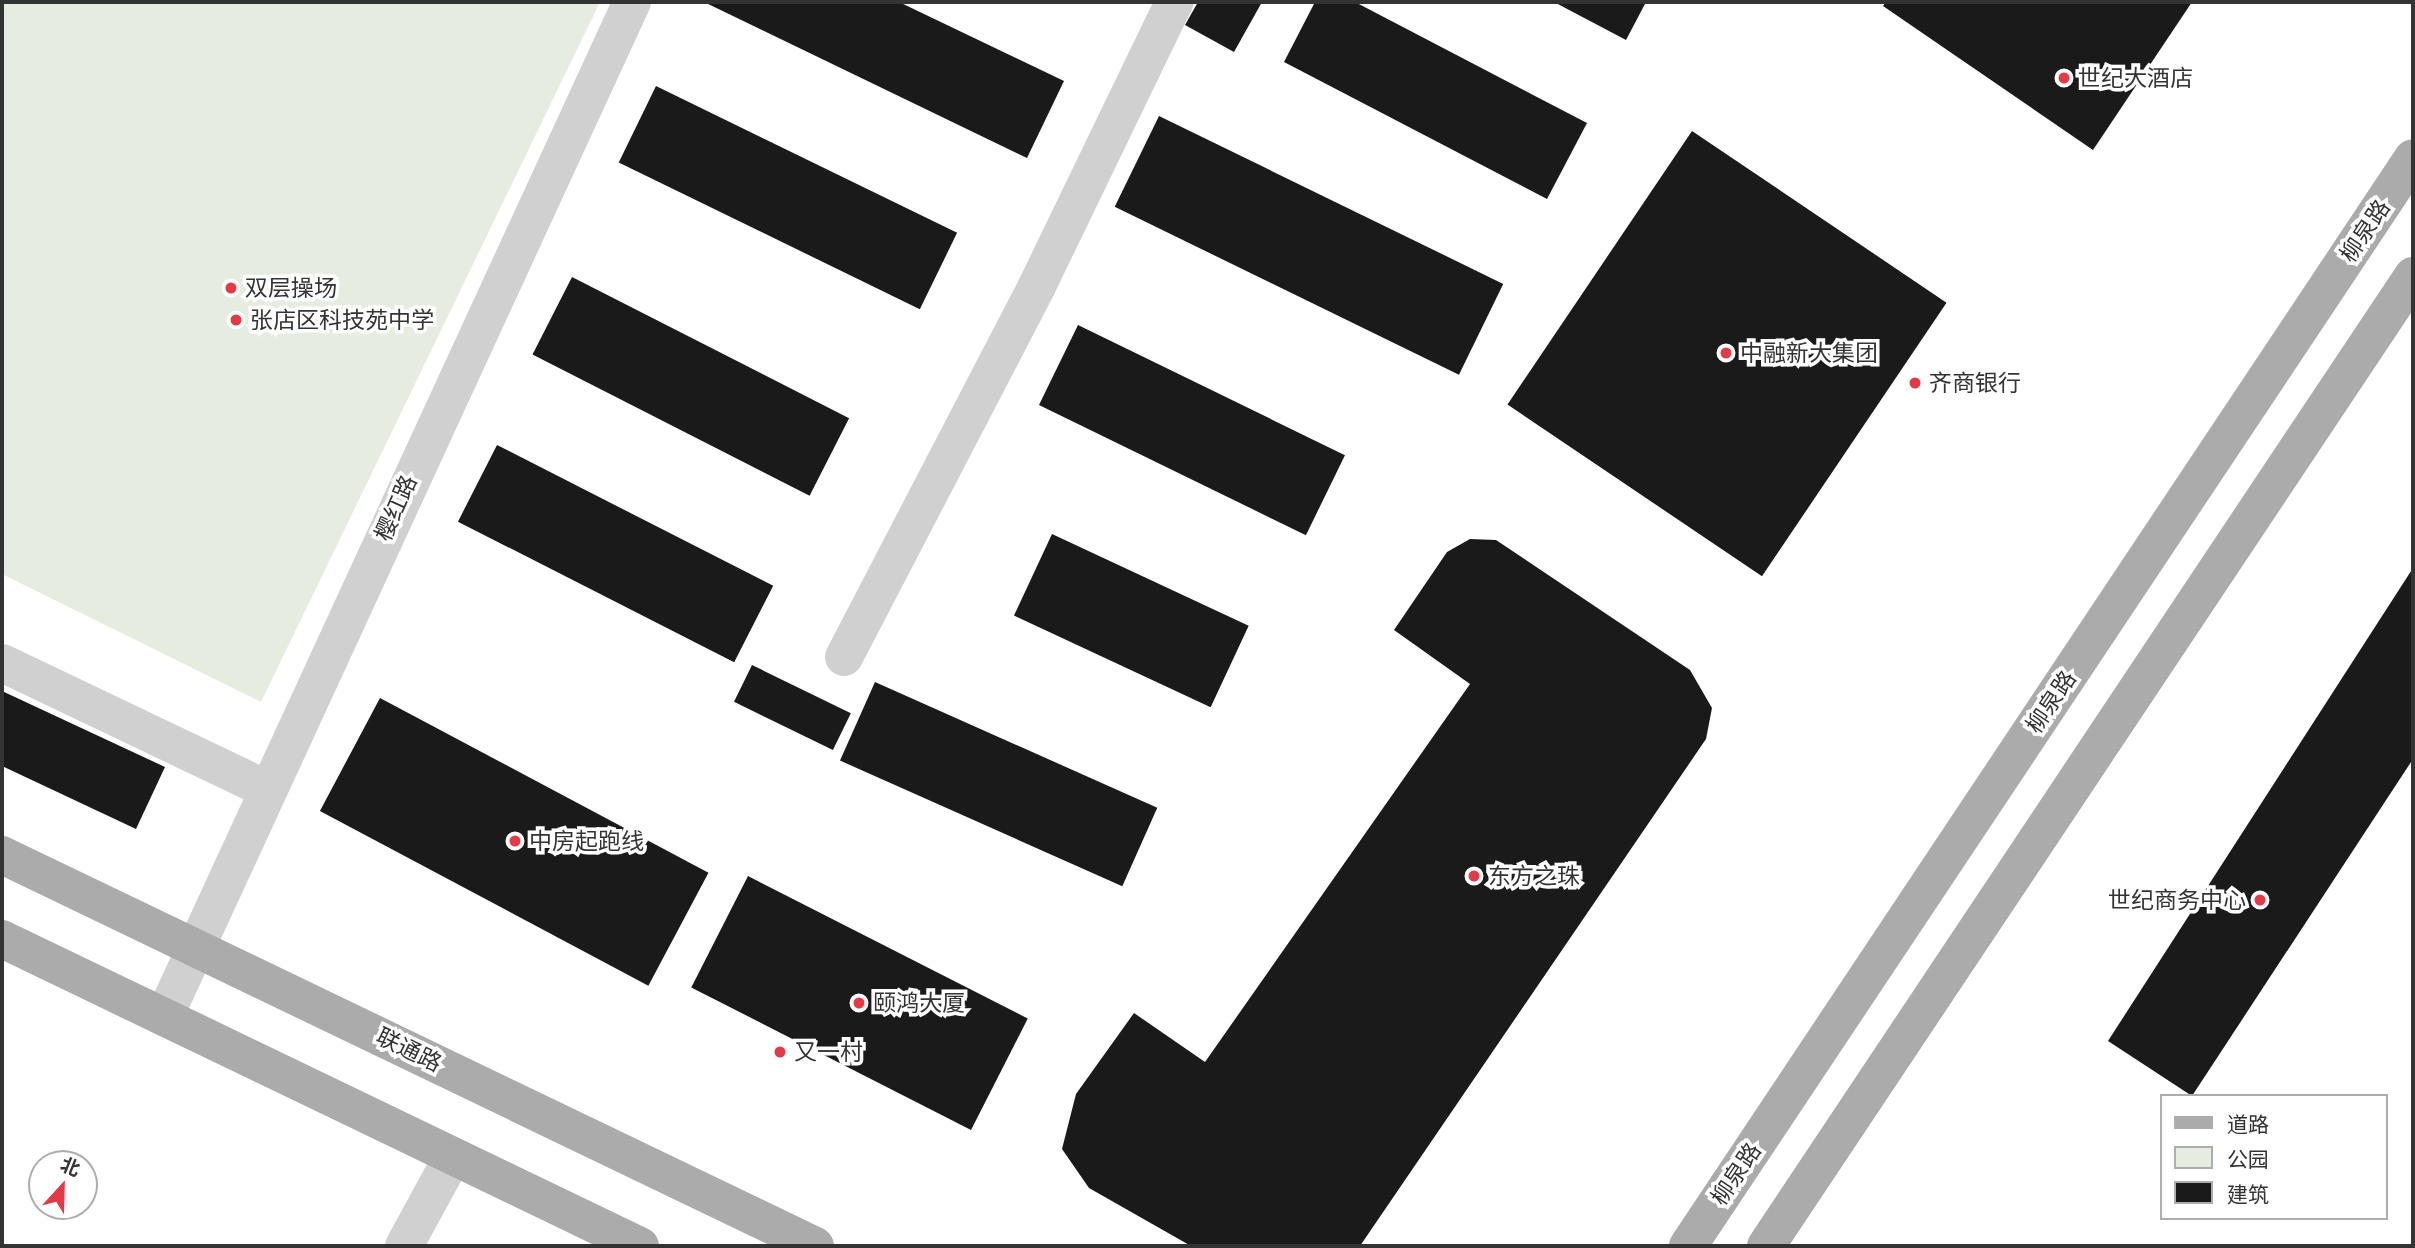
<!DOCTYPE html>
<meta charset="utf-8">
<style>
body{margin:0}
#map{position:relative;width:2415px;height:1248px;overflow:hidden;background:#fff;font-family:"Space Grotesk","Noto Sans SC",sans-serif}
div>[style]{position:absolute}
[style*='--x']{left:calc(var(--x)*1px);top:calc(var(--y)*1px);width:calc(var(--w)*1px);rotate:calc(var(--a)*1deg)}
.green>*{inset:0;background:#e6ecdf}
.building>*{inset:0;background:#1a1a1a;transform-origin:0 0}
.street>*{height:38px;margin:-19px;padding:0 19px;transform-origin:19px;border-radius:19px;background:#d0d0d0}
.primary>*{height:38px;margin:-19px;padding:0 19px;transform-origin:19px;border-radius:19px;background:#ababab}
.dots>*{width:19px;height:19px;translate:-50% -50%;box-sizing:border-box;border:4px solid #fff;border-radius:50%}
span{translate:-50% -50%;white-space:nowrap;text-align:center;line-height:1.15;-webkit-text-stroke:7px #fff;paint-order:stroke}
.poi-label{font-size:23px;color:#333}
.left{translate:0 -50%;text-align:left}
.right{translate:-100% -50%;text-align:right}
.street-label{font-size:23px;color:#333}
.frame{position:absolute;inset:0;border:4px solid #333;pointer-events:none}
.legend{position:absolute;left:2160px;top:1094px;width:228px;height:126px;box-sizing:border-box;background:#fff;border:2px solid #adadad;margin:0;padding:9px 12px;list-style:none;font-size:21px;color:#333}
.legend li{display:flex;align-items:center;gap:14px;height:35px}
.legend b{width:35px;border:2px solid #adadad}
.north{position:absolute;left:28px;top:1150px;width:70px;height:70px;box-sizing:border-box;background:#fff;border:2px solid #adadad;border-radius:50%;rotate:22deg;font-size:19px;font-weight:700;line-height:28px;text-align:center;color:#333}
.north::after{content:'';display:block;margin:auto;width:24px;height:32px;background:#e63946;clip-path:polygon(50% 0,100% 100%,50% 72%,0 100%)}
</style>
<div id="map">
<div class="green">
<div style="clip-path:polygon(2px 2px,600px 2px,261px 702px,2px 574px)"></div>
</div>
<div class="building">
<div style="clip-path:polygon(704px 2px,899px 2px,1064px 81px,1027px 158px)"></div>
<div style="clip-path:polygon(1198px 2px,1262px 2px,1234px 52px,1185px 25px)"></div>
<div style="clip-path:polygon(1315px 2px,1355px 2px,1587px 123px,1547px 199px,1284px 62px)"></div>
<div style="clip-path:polygon(1554px 2px,1646px 2px,1626px 40px)"></div>
<div style="clip-path:polygon(1886px 2px,2192px 2px,2093px 150px,1883px 6px)"></div>
<div style="left:656px;top:86px;width:335px;height:85px;rotate:26deg"></div>
<div style="left:1159px;top:116px;width:383px;height:101px;rotate:26deg"></div>
<div style="left:1692px;top:131px;width:307px;height:330px;rotate:34deg"></div>
<div style="left:572px;top:277px;width:311px;height:87px;rotate:27deg"></div>
<div style="left:1078px;top:325px;width:297px;height:89px;rotate:26deg"></div>
<div style="left:497px;top:445px;width:310px;height:86px;rotate:27deg"></div>
<div style="left:1052px;top:534px;width:217px;height:90px;rotate:25deg"></div>
<div style="clip-path:polygon(1470px 539px,1496px 540px,1690px 670px,1712px 708px,1706px 739px,1360px 1246px,1191px 1246px,1089px 1188px,1062px 1149px,1076px 1094px,1134px 1013px,1205px 1062px,1470px 684px,1394px 630px,1447px 552px)"></div>
<div style="clip-path:polygon(2413px 568px,2413px 759px,2192px 1096px,2108px 1041px)"></div>
<div style="left:752px;top:665px;width:110px;height:41px;rotate:26deg"></div>
<div style="left:875px;top:682px;width:309px;height:86px;rotate:24deg"></div>
<div style="clip-path:polygon(2px 691px,165px 767px,136px 829px,2px 766px)"></div>
<div style="left:380px;top:698px;width:372px;height:128px;rotate:28deg"></div>
<div style="left:748px;top:876px;width:314px;height:125px;rotate:27deg"></div>
</div>
<div class="street">
<div style="--x:844;--y:657;--w:416;--a:-62.5"></div>
<div style="--x:1036;--y:288;--w:318;--a:-64.2"></div>
<div style="--x:2;--y:663;--w:295;--a:25.5"></div>
<div style="--x:164;--y:1017;--w:1118;--a:-65.25"></div>
<div style="--x:404;--y:1246;--w:102;--a:-61.4"></div>
</div>
<div class="primary">
<div style="--x:2;--y:855;--w:902;--a:25.68"></div>
<div style="--x:2;--y:939;--w:708;--a:25.7"></div>
<div style="--x:1688;--y:1246;--w:1307;--a:-56.32"></div>
<div style="--x:1766;--y:1246;--w:1166;--a:-56.3"></div>
</div>
<div class="dots">
<div style="left:2064px;top:78px;background:#e63946"></div>
<div style="left:231px;top:288px;background:#e63946"></div>
<div style="left:236px;top:320px;background:#e63946"></div>
<div style="left:1726px;top:353px;background:#e63946"></div>
<div style="left:1915px;top:383px;background:#e63946"></div>
<div style="left:515px;top:841px;background:#e63946"></div>
<div style="left:1474px;top:876px;background:#e63946"></div>
<div style="left:2260px;top:900px;background:#e63946"></div>
<div style="left:859px;top:1003px;background:#e63946"></div>
<div style="left:780px;top:1052px;background:#e63946"></div>
</div>
<div class="poi-label">
<span class="left" style="left:2078px;top:78px">世纪大酒店</span>
<span class="left" style="left:245px;top:288px">双层操场</span>
<span class="left" style="left:250px;top:320px">张店区科技苑中学</span>
<span class="left" style="left:1740px;top:353px">中融新大集团</span>
<span class="left" style="left:1929px;top:383px">齐商银行</span>
<span class="left" style="left:529px;top:841px">中房起跑线</span>
<span class="left" style="left:1488px;top:876px">东方之珠</span>
<span class="right" style="left:2246px;top:900px">世纪商务中心</span>
<span class="left" style="left:873px;top:1003px">颐鸿大厦</span>
<span class="left" style="left:794px;top:1052px">又一村</span>
</div>
<div class="street-label">
<span style="left:2365px;top:231px;rotate:-56deg">柳泉路</span>
<span style="left:396px;top:508px;rotate:-66deg">樱红路</span>
<span style="left:2051px;top:702px;rotate:-56deg">柳泉路</span>
<span style="left:409px;top:1050px;rotate:26deg">联通路</span>
<span style="left:1736px;top:1174px;rotate:-56deg">柳泉路</span>
</div>
<div class="frame"></div>
<ul class="legend">
<li><b style="height:9px;background:#ababab"></b>道路</li>
<li><b style="height:19px;background:#e6ecdf"></b>公园</li>
<li><b style="height:19px;background:#1a1a1a"></b>建筑</li>
</ul>
<div class="north">北</div>
</div>
